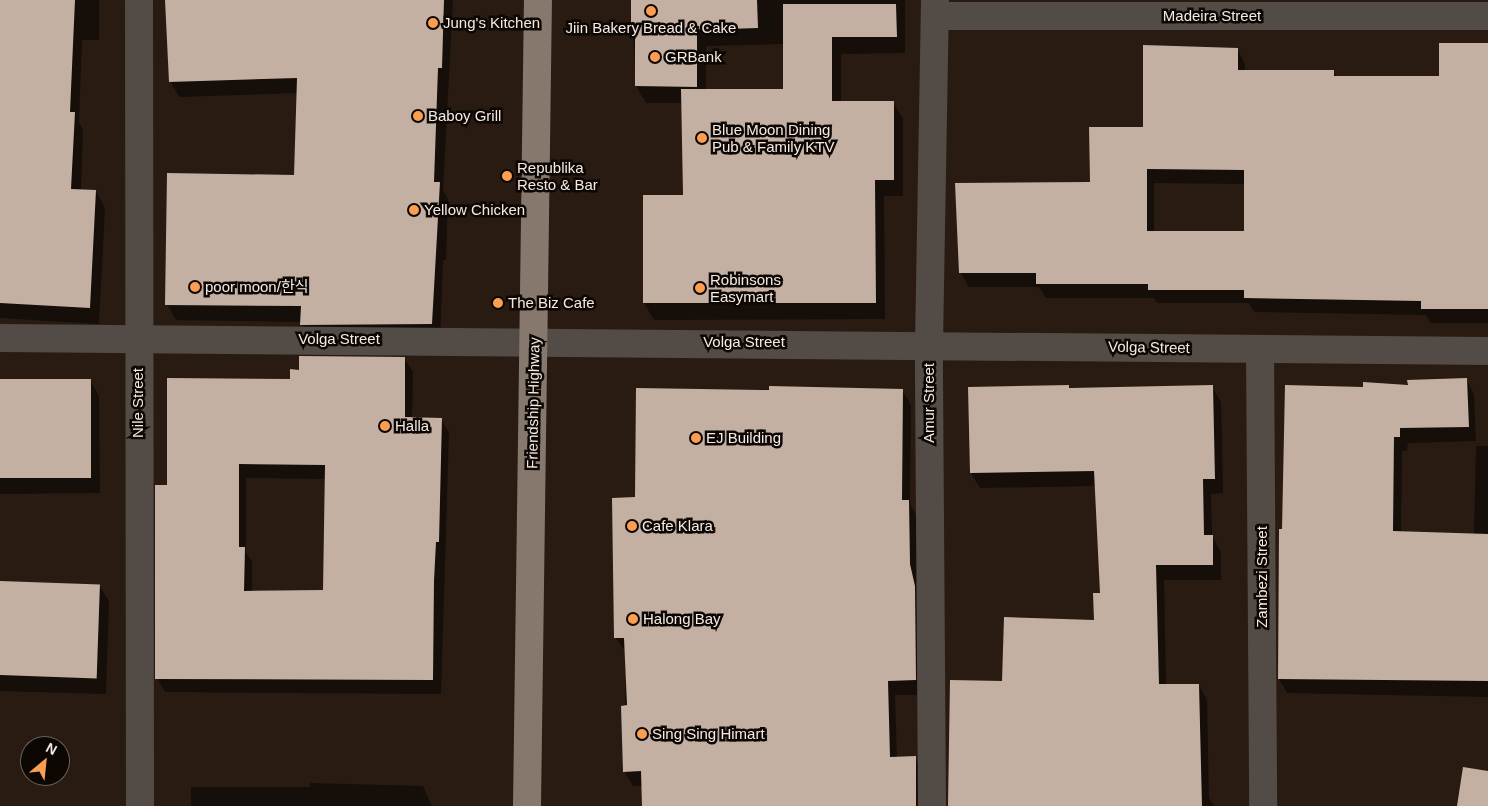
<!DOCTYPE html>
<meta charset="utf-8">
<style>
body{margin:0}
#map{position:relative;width:1488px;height:806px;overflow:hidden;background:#291b11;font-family:Arial,"Noto Sans KR",sans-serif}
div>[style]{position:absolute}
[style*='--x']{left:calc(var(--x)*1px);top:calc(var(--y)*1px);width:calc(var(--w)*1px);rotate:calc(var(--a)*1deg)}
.shadow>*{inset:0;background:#0007}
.building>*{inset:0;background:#c3b0a3;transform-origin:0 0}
.minor>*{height:28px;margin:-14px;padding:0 14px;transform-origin:14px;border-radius:14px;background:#534b46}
.major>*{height:28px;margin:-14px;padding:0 14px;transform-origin:14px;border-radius:14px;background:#87786d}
.dots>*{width:14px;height:14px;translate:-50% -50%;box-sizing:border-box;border:2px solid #0d0704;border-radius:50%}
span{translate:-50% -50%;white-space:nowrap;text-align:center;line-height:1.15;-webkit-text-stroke:5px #0d0704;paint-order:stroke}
.street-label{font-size:15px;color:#f4eae3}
.poi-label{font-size:15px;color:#f4eae3}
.left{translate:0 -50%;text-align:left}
.north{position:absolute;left:20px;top:736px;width:50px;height:50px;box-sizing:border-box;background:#0d0704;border:1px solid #69625d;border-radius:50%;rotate:28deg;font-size:14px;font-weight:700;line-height:20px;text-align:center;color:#f4eae3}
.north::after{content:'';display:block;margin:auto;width:18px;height:22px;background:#fc9e52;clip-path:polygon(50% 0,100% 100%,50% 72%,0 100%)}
</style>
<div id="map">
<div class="shadow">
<div style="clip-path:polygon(0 0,99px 0,99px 40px,82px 40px,79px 122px,83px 130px,81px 190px,96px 191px,105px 208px,99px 324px,0 318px)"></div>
<div style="clip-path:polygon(166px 0,453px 0,443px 190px,448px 199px,446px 260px,443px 260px,440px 340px,310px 340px,301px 322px,176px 320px,167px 304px,295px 176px,298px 93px,179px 97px,170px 81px)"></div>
<div style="clip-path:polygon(evenodd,631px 0,918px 0,905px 0,905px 53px,841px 54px,841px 103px,893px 102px,903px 119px,903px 196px,884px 196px,885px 319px,654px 320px,644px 303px,644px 196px,684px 196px,683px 103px,646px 103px,636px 86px,631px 0,784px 44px,784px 90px,706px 90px,706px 46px,784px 44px)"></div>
<div style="clip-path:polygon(evenodd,1488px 46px,1488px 323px,1431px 323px,1426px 315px,1254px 312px,1249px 303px,1157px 303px,1154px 298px,1046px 298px,1039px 287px,969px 287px,961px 273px,1091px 183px,1144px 129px,1237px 49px,1245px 64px,1245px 71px,1333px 71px,1337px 77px,1440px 78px,1488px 46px,1154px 183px,1245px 184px,1245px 233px,1154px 233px,1154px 183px)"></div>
<div style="clip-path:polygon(evenodd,404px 358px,413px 372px,412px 419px,441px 419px,449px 433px,441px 694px,165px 692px,157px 678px,168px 486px,300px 371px,404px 358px,246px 478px,326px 479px,324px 592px,252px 592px,252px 562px,246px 552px,246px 478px)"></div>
<div style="clip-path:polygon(1466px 379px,1474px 394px,1476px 441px,1408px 443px,1407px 451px,1402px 451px,1401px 533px,1474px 534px,1476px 446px,1488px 446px,1488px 697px,1287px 693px,1279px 679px,1283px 530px,1364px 388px)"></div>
<div style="clip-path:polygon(90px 380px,99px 396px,100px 493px,0 494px,0 381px)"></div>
<div style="clip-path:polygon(1212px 387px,1221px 402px,1223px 493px,1211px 494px,1212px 536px,1221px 552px,1221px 580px,1164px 580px,1166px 685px,1199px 685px,1207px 700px,1209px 798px,1214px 806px,949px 806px,1004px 683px,1095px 621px,1101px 594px,1096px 486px,980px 488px,971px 473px,970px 388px)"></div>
<div style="clip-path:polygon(637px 389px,902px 390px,911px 405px,910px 504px,917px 517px,923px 695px,895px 695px,897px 758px,915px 758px,924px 773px,924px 806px,644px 806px,643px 786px,633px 786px,624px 771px,626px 652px,615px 637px,636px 499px)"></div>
<div style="clip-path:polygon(0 582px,99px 585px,109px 601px,106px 694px,0 691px)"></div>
<div style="clip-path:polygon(310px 783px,423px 786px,432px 806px,191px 806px,191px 787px,310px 787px)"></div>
</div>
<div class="building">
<div style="clip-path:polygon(0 0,75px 0,70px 112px,75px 112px,71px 189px,96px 190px,90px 308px,0 303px)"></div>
<div style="clip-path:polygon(165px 0,444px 0,442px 68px,438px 68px,434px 182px,440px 182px,432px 324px,300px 325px,301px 306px,165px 305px,167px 173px,294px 175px,297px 78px,169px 82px)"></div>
<div style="clip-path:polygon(631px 0,757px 0,758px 28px,697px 30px,697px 87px,635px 86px,635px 31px,631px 31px)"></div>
<div style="clip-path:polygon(783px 4px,896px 4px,897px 37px,832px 37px,832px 101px,894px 101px,894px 180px,875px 180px,876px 303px,643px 303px,643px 195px,683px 195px,681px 89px,783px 89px)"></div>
<div style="clip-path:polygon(evenodd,1439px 43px,1488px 43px,1488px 309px,1421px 309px,1421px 301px,1244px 298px,1244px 290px,1148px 290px,1148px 284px,1036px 284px,1036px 273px,959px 273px,955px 183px,1090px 182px,1089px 127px,1143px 127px,1143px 45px,1238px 48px,1238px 70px,1334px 70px,1334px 76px,1439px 76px,1439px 43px,1147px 169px,1244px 170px,1244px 231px,1147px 231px,1147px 169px)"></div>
<div style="clip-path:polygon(evenodd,299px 356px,405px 357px,405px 417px,442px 418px,439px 542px,436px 542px,434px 581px,433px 680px,155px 679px,155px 485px,167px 485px,167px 378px,290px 379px,290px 369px,299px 370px,299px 356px,239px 464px,325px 465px,323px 590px,244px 591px,245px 547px,239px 547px,239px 464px)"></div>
<div style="clip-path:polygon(1467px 378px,1469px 427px,1400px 428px,1400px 437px,1394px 437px,1393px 531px,1488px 534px,1488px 681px,1278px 679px,1279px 529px,1282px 529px,1285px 385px,1363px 387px,1363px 382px,1408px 385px,1407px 380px)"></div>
<div style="left:0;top:379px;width:91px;height:99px"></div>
<div style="clip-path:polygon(1069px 385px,1069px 388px,1213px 385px,1215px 479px,1203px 479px,1204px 535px,1213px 535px,1213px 565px,1156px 565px,1159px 684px,1199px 684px,1202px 806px,948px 806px,950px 680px,1002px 681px,1004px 617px,1094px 620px,1093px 593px,1100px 593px,1094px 471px,970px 473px,968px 387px)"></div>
<div style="clip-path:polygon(769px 386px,903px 389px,902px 500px,909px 500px,910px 564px,915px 586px,916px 680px,888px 681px,890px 757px,916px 756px,916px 806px,642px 806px,641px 771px,623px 772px,621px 706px,627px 705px,624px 638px,614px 638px,612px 498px,635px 497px,636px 388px,769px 390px)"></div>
<div style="left:0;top:581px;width:100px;height:94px;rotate:2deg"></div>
<div style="clip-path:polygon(1463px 767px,1488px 771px,1488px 806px,1457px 806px)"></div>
</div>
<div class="minor">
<div style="--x:139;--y:0;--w:806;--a:89.93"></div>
<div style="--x:935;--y:16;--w:553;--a:0"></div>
<div style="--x:0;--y:338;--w:1488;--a:0.5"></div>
<div style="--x:1260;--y:349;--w:457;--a:89.6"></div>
<div style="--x:932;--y:806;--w:462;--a:-90.4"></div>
<div style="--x:929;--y:344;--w:344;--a:-89"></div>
</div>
<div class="major">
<div style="--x:527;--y:806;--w:806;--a:-89.22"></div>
</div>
<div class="dots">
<div style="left:651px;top:11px;background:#fc9e52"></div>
<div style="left:433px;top:23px;background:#fc9e52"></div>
<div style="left:655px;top:57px;background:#fc9e52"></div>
<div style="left:418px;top:116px;background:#fc9e52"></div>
<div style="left:702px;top:138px;background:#fc9e52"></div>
<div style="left:507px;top:176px;background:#fc9e52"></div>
<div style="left:414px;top:210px;background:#fc9e52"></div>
<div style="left:195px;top:287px;background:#fc9e52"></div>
<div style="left:700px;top:288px;background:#fc9e52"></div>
<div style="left:498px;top:303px;background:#fc9e52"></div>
<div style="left:385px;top:426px;background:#fc9e52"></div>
<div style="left:696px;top:438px;background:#fc9e52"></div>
<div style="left:632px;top:526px;background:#fc9e52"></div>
<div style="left:633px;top:619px;background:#fc9e52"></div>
<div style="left:642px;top:734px;background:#fc9e52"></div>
</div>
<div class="street-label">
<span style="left:1212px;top:16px">Madeira Street</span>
<span style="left:339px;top:339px">Volga Street</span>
<span style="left:744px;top:342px">Volga Street</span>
<span style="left:1149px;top:347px;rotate:1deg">Volga Street</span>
<span style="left:138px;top:403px;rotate:-90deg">Nile Street</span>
<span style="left:533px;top:403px;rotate:-89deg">Friendship Highway</span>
<span style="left:929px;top:403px;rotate:-90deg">Amur Street</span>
<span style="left:1262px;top:577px;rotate:-90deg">Zambezi Street</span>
</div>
<div class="poi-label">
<span class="left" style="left:443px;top:23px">Jung's Kitchen</span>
<span style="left:651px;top:28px">Jiin Bakery Bread &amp; Cake</span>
<span class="left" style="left:665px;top:57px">GRBank</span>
<span class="left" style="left:428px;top:116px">Baboy Grill</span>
<span class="left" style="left:712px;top:138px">Blue Moon Dining<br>Pub &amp; Family KTV</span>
<span class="left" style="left:517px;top:176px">Republika<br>Resto &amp; Bar</span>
<span class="left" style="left:424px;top:210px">Yellow Chicken</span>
<span class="left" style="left:710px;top:288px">Robinsons<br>Easymart</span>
<span class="left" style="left:205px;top:287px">poor moon/한식</span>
<span class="left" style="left:508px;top:303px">The Biz Cafe</span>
<span class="left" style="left:395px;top:426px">Halla</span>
<span class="left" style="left:706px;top:438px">EJ Building</span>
<span class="left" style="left:642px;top:526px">Cafe Klara</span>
<span class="left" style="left:643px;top:619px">Halong Bay</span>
<span class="left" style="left:652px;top:734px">Sing Sing Himart</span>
</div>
<div class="north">N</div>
</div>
